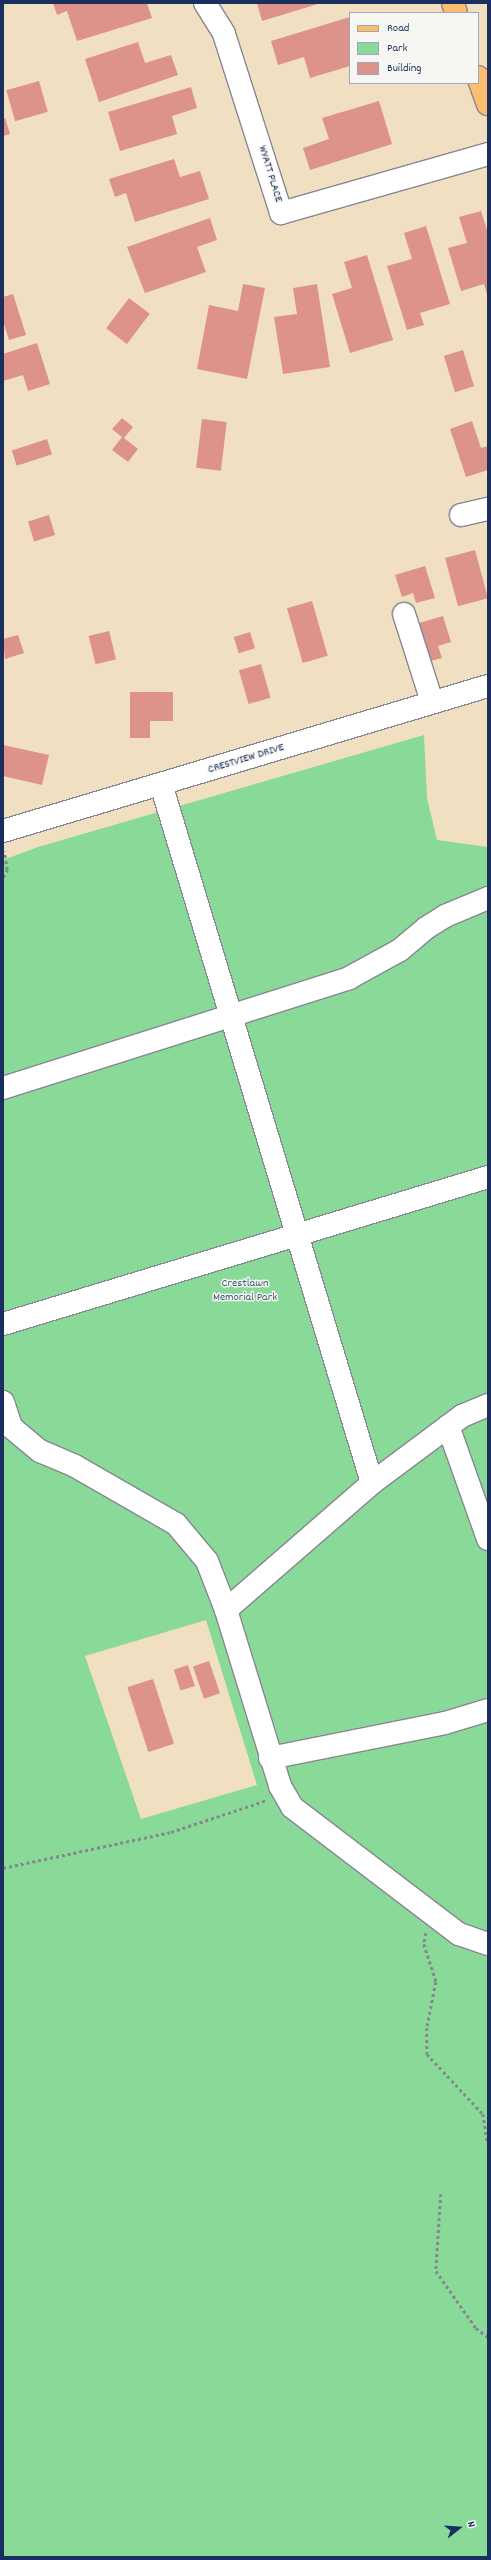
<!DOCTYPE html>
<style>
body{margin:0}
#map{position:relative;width:491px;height:2560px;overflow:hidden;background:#f1dfc2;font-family:Dekko,sans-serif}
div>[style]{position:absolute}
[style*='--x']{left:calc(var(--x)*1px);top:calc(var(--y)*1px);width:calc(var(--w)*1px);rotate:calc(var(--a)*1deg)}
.green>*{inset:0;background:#89d998}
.building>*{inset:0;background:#dd9389;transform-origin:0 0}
.path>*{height:2.5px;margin-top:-1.25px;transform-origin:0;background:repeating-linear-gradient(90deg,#868790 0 3px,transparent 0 6px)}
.roads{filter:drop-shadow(1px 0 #868790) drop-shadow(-1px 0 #868790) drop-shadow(0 1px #868790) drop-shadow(0 -1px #868790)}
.minor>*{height:22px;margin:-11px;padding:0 11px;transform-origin:11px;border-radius:11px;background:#fff}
.major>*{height:22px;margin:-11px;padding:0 11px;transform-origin:11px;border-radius:11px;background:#fcbd6e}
span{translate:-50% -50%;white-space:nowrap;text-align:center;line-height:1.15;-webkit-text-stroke:3px #f6f6f2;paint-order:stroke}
.street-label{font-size:12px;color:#1b2f5e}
.park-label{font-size:12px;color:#365a6c}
.frame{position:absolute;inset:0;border:4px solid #1b2f5e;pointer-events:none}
.legend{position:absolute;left:349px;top:12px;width:130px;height:72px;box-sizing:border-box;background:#f6f6f2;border:1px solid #9ea6b7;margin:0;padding:5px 7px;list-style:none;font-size:12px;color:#1b2f5e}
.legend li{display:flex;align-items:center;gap:8px;height:20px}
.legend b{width:20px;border:1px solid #9ea6b7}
.north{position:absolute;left:439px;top:2508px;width:40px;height:40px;-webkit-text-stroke:3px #f6f6f2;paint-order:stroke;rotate:73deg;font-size:11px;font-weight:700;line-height:16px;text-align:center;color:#1b2f5e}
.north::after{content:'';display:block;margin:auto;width:14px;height:18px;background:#1b2f5e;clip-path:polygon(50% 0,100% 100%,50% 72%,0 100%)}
</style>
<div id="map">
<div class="green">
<div style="clip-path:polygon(evenodd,424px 735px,427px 798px,437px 840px,488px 847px,488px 2557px,3px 2557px,3px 860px,38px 847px,424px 735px,206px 1620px,257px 1785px,141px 1819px,85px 1656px,206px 1620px)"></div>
</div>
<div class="building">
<div style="clip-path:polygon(53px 3px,147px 3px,152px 18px,77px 41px,67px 11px,57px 15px)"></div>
<div style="clip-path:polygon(257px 3px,321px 3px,262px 21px)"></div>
<div style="clip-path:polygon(350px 17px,350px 66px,310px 78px,304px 57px,278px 65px,271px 41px)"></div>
<div style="clip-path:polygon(138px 42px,145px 63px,171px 55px,178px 75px,99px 102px,85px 59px)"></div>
<div style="left:39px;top:81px;width:32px;height:34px;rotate:74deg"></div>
<div style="clip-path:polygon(191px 87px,197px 108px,172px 116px,177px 134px,120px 151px,108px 112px)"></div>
<div style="clip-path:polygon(379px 101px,392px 144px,310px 170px,303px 148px,329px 139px,322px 118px)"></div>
<div style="clip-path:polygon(5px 118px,10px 134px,3px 136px,3px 119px)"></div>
<div style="clip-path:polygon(174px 159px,180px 177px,200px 171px,209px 199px,135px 222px,126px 193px,115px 197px,109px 179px)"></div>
<div style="clip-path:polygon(481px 211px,488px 233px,488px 298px,484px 284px,461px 291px,448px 248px,467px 243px,459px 217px)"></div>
<div style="clip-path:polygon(210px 218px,217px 240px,197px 247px,206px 272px,145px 293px,127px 247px)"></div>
<div style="clip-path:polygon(426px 226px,450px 304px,420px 313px,424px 325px,407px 330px,387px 266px,412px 259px,404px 233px)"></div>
<div style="clip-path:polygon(367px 255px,393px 340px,350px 353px,332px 294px,352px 288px,344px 262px)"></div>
<div style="clip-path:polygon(243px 284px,265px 288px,247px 379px,197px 369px,209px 305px,238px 311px)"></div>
<div style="clip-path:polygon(317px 284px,330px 367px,283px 374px,274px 317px,297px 314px,293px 288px)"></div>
<div style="clip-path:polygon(13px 294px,26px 335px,9px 340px,3px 321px,3px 297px)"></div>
<div style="left:129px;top:298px;width:26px;height:38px;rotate:37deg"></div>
<div style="clip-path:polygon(37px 343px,50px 384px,28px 391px,23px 375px,3px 381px,3px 354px)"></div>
<div style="left:463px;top:350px;width:38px;height:20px;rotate:73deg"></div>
<div style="clip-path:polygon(122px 418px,133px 427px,124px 438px,138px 449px,128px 462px,112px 450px,122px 437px,112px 429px)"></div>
<div style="left:202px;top:419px;width:25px;height:49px;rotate:7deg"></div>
<div style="clip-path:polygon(472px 421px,481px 448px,488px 446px,488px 470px,466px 477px,450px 429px)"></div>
<div style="left:47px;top:439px;width:16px;height:37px;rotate:72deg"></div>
<div style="left:49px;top:515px;width:21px;height:22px;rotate:73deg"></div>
<div style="left:475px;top:550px;width:50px;height:31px;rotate:75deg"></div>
<div style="clip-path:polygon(425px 566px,435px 598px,416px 603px,413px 593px,402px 597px,395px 575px)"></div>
<div style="left:312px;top:601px;width:57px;height:26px;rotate:74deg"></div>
<div style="clip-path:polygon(443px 616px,451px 642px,438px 646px,442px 658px,423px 663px,412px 625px)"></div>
<div style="left:109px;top:631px;width:29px;height:21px;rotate:76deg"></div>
<div style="left:250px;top:632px;width:17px;height:17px;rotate:73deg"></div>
<div style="clip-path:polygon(18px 635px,24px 653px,5px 659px,3px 639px)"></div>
<div style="left:261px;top:664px;width:35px;height:23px;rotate:74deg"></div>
<div style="clip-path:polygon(130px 692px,173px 692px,173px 721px,150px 721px,150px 738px,130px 738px)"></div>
<div style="clip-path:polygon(3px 745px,49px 755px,42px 785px,3px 776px)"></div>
<div style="left:209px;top:1661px;width:34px;height:17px;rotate:71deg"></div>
<div style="left:188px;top:1665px;width:22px;height:15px;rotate:72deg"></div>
<div style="left:153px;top:1679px;width:68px;height:27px;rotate:72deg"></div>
</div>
<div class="path">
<div style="--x:3;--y:877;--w:8;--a:-60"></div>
<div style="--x:7;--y:870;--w:19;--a:-99"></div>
<div style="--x:3;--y:1868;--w:172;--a:-12.1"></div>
<div style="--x:171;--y:1832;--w:101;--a:-18.4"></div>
<div style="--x:426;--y:1933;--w:11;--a:100"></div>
<div style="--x:424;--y:1944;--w:40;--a:72"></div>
<div style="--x:436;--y:1982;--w:47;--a:101.1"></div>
<div style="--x:427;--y:2028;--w:26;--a:90"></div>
<div style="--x:427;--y:2054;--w:82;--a:47"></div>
<div style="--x:483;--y:2114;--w:30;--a:81"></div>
<div style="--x:441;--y:2194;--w:77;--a:93.7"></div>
<div style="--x:436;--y:2271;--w:70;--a:54.9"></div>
<div style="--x:476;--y:2328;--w:15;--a:37"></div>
</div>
<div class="roads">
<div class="minor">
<div style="--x:205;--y:3;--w:36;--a:58"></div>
<div style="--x:224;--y:34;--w:188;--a:72.3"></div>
<div style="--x:281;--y:213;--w:215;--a:-15.9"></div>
<div style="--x:461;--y:515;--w:28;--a:-13"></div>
<div style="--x:404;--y:614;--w:92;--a:72.3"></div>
<div style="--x:161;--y:784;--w:730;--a:73.2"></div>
<div style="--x:3;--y:831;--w:506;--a:-16.65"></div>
<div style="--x:3;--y:1088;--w:363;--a:-17.6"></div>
<div style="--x:349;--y:978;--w:58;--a:-28.8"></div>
<div style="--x:400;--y:950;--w:34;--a:-40"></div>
<div style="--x:426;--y:928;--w:22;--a:-32"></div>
<div style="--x:445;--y:916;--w:47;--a:-22.7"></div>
<div style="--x:3;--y:1324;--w:507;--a:-16.86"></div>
<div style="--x:3;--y:1402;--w:26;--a:72"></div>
<div style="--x:11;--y:1427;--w:38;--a:40"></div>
<div style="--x:40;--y:1451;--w:38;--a:23"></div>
<div style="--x:75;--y:1466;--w:116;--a:29.9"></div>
<div style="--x:176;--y:1524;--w:48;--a:50"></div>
<div style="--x:207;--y:1561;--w:53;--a:68.8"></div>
<div style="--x:226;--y:1610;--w:184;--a:72.9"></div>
<div style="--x:280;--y:1786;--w:24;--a:60"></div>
<div style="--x:292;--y:1807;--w:210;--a:37.3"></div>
<div style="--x:459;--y:1934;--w:31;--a:19"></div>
<div style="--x:448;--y:1426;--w:120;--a:70.5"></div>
<div style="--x:226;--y:1610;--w:194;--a:-41"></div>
<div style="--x:372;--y:1483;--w:112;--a:-36.7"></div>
<div style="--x:462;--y:1416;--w:28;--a:-23"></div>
<div style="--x:270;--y:1758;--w:178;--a:-11.3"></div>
<div style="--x:445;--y:1723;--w:45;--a:-16.8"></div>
</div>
<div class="major">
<div style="--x:453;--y:3;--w:10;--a:73"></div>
<div style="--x:478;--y:77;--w:29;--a:70"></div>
</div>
</div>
<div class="street-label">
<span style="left:270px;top:174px;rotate:73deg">WYATT PLACE</span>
<span style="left:246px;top:759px;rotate:-17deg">CRESTVIEW DRIVE</span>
</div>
<div class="park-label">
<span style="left:245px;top:1291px">Crestlawn<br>Memorial Park</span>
</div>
<div class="frame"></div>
<ul class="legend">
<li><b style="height:5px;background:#fcbd6e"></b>Road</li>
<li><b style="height:11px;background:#89d998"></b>Park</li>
<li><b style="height:11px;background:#dd9389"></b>Building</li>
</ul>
<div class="north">N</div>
</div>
